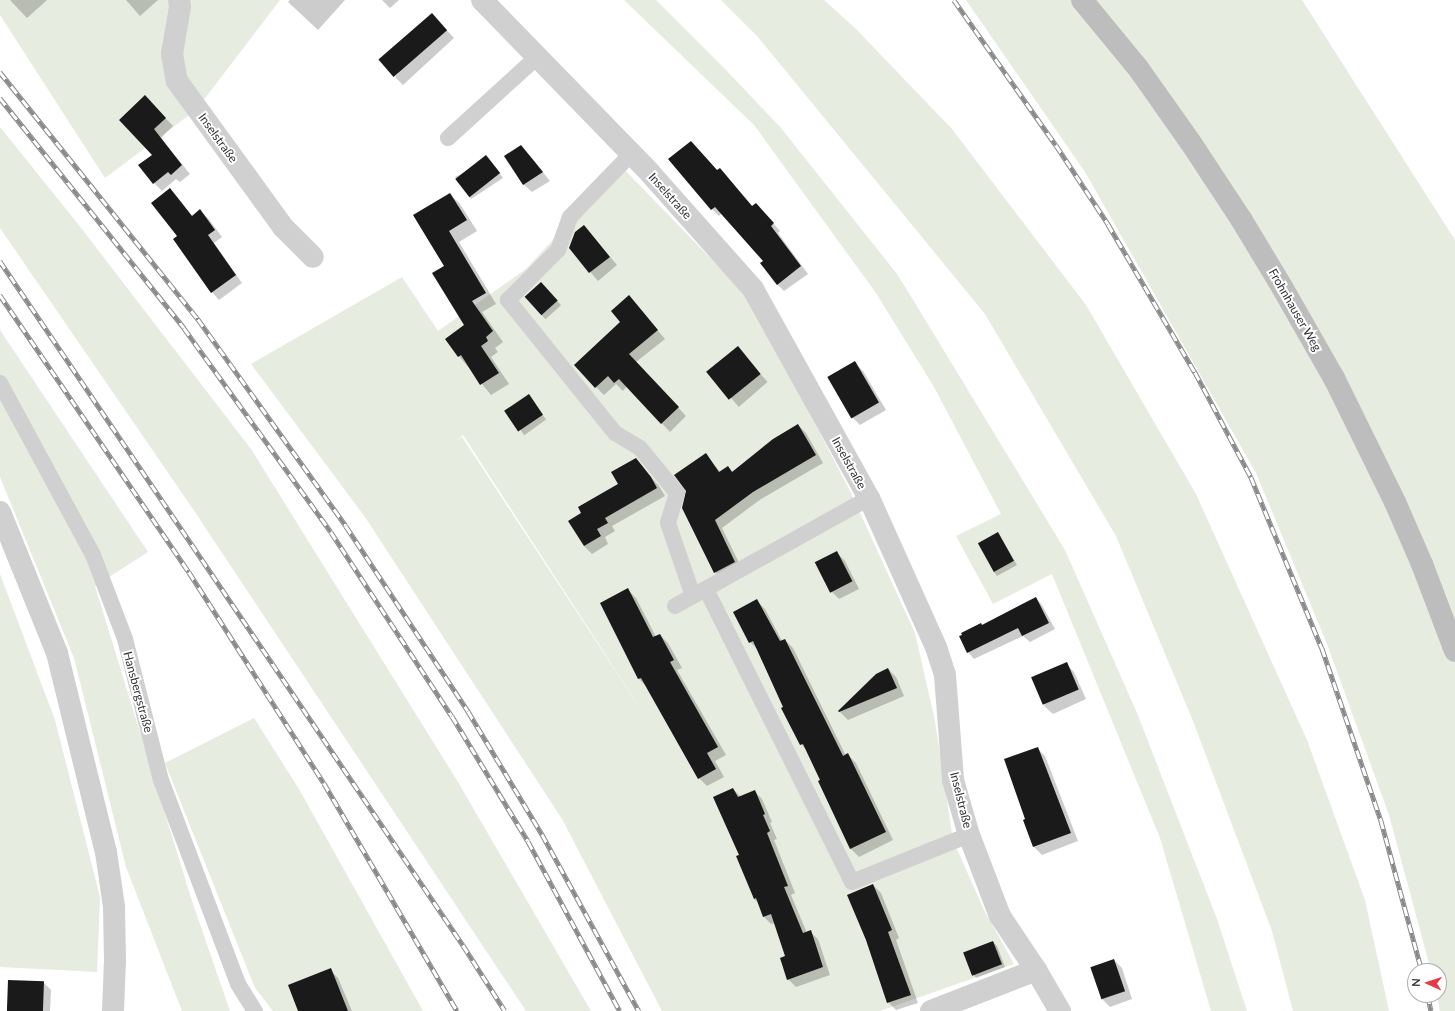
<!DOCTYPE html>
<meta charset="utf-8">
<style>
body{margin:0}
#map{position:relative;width:1455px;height:1011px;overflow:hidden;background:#fff;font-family:Lato,sans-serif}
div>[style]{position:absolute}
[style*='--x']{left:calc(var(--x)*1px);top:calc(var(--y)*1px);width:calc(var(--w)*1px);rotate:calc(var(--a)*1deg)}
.green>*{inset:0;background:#e6ecdf}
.shadow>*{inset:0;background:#0003;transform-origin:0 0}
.building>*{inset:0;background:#1a1a1a;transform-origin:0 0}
.lane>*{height:16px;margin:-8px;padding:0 8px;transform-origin:8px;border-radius:8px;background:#d0d0d0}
.street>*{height:22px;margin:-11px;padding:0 11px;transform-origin:11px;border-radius:11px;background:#d0d0d0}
.secondary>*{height:22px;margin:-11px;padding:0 11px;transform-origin:11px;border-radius:11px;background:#bdbdbd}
.rail>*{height:4.5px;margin-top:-2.25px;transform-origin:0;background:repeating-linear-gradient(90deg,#fff 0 9px,#888 0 18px);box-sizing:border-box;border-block:1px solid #888}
span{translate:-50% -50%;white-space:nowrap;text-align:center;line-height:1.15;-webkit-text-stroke:4px #fff;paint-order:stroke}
.street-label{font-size:12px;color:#333}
.north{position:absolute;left:1407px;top:963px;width:40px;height:40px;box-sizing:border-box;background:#fff;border:1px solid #adadad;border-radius:50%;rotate:273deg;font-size:11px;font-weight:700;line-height:16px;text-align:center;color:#333}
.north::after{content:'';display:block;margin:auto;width:14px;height:18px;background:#e63946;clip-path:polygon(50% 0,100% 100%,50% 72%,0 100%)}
</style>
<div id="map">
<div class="green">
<div style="clip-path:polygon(0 0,280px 0,196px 110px,105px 178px,0 15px)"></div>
<div style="clip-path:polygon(624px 0,656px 0,725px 69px,781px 128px,897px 274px,915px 303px,1065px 550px,1137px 713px,1217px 919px,1247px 1011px,1211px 1011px,1160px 838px,1052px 574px,993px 604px,956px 536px,1001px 514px,934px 387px,876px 293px,754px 125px)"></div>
<div style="clip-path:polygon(721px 0,824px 0,855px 28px,952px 129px,1086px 305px,1196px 494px,1307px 740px,1365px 900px,1389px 1011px,1293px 1011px,1272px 931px,1193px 721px,1116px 536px,985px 314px,757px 36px)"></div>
<div style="clip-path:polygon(966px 0,1302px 0,1455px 240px,1455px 1011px,1440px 1011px,1437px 995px,1439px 995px,1439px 971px,1431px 971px,1389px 815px,1327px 644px,1256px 473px,1085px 172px)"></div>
<div style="clip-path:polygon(0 127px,78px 224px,251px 449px,458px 782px,591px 1011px,526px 1011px,195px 512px,0 228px)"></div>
<div style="clip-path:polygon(evenodd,621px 166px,751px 300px,851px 493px,915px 633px,935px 721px,953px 840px,984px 910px,1014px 964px,880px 1011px,662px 1011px,562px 819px,365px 517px,251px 364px,402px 277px,438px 331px,526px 269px,621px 166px,463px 435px,657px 734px,462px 437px,455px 442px,463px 435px)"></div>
<div style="clip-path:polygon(0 330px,148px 552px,95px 586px,192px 901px,230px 1011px,182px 1011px,126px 867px,74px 658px,0 477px)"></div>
<div style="clip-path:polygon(0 574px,55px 720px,100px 897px,97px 972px,0 967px)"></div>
<div style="clip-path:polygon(254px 718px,299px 789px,423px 1011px,273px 1011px,255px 988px,165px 763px)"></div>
</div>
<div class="shadow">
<div style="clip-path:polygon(10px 0,47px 0,27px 18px)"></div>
<div style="clip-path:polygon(126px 0,158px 0,140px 16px)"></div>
<div style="clip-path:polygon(290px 0,345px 0,318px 30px,288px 2px)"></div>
<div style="clip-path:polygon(382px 0,399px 0,390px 8px)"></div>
<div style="clip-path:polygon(440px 23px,454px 38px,403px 85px,395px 77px)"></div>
<div style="clip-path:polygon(153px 105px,173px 126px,161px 138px,190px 174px,180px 182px,176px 179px,162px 191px,154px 183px)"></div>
<div style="clip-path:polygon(529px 155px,550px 181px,532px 192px,523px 184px)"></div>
<div style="clip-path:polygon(490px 160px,503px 178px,471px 199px,455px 177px)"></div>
<div style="clip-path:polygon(718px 171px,753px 207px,763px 212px,780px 231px,778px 233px,808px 274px,784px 291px,777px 284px,764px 261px,722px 213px,719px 216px,712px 209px)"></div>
<div style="clip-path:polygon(450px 194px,460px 204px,477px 231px,459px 242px,496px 304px,482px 312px,503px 342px,495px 348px,498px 352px,491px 357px,509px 384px,491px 395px,459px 356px,465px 326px,445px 266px)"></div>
<div style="clip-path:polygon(177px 197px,192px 216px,200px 211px,208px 218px,222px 237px,214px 243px,242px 283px,219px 300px,212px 292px,179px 236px)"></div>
<div style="clip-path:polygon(584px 226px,617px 265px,598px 281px,570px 248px)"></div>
<div style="left:541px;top:283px;width:30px;height:21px;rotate:48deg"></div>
<div style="clip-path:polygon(629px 297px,665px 339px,636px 362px,686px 416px,670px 432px,627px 386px,623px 391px,616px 384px,604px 395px,596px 387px,622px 322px)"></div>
<div style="left:738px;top:348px;width:45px;height:38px;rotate:49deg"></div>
<div style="clip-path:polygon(855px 363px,863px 371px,886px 410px,860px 425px,852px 417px,832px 381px)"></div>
<div style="left:529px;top:396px;width:29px;height:27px;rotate:54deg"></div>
<div style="clip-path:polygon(798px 425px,806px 433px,823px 463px,761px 499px,722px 528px,742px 569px,723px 580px,715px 572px,705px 454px,720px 472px,728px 467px,734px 473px)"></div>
<div style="clip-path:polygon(636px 460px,659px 486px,665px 496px,612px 526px,615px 531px,605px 537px,608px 544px,592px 554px,584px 546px,583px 513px,619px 484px)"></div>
<div style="clip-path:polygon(998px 533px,1017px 565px,997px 576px,994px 572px,979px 543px)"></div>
<div style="clip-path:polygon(837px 553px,845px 561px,859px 589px,839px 599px,831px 591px)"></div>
<div style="clip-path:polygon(628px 590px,636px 598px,656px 637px,660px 635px,668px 643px,682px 668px,677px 670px,726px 755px,715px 761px,724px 777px,707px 786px,699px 778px,647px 687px,639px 679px)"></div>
<div style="clip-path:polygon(1036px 598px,1042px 605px,1055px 629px,1030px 642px,1023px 636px,974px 659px,968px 652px,982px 625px)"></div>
<div style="clip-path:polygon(757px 601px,765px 609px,782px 641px,785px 640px,793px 648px,846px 756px,848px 755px,856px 763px,893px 840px,859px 857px,851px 849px,819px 782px,822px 780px,808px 752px,801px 744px,759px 651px,750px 642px)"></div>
<div style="clip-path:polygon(1066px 664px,1074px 672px,1086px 699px,1053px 714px,1044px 706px)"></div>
<div style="clip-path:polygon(888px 669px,896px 677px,904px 696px,848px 720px,839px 711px)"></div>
<div style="clip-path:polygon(1037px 748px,1045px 756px,1078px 841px,1042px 855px,1034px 847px)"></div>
<div style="clip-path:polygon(733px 789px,741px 797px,754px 791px,762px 799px,772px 822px,770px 823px,777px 839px,774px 840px,795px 893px,791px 895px,807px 933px,810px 932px,818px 939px,830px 975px,796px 987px,788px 979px,786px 957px,775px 923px,771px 924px,764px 917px,759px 903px,754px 899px,741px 856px)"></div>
<div style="clip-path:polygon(873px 885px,881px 893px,899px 938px,896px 940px,918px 1003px,896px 1010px,888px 1002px)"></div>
<div style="clip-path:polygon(993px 942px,997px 946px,1005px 967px,976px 978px,973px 974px)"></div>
<div style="clip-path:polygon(1114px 960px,1122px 968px,1132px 999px,1110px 1007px,1102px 999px)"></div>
<div style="clip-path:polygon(330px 970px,338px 978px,352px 1011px,299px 1011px)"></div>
<div style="clip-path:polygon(43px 982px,51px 990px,50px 1011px,8px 1011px)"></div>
</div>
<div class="building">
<div style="left:432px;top:13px;width:23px;height:71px;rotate:49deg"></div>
<div style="clip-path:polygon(145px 95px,166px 118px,154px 129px,182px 165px,171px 175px,168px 172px,153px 184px,138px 165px,152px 155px,119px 120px)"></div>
<div style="clip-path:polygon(691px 141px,717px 170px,720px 168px,752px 206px,756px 203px,774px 223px,771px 226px,801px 266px,777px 285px,760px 263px,763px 261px,715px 207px,711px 210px,668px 159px)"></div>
<div style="clip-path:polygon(521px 145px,543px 172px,523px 185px,504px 156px)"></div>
<div style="left:486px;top:155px;width:23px;height:39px;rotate:52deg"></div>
<div style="clip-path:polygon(170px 188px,192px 216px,200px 209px,215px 230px,208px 235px,236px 275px,211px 293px,173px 239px,177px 236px,151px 203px)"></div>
<div style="clip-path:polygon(450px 193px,467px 220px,449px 231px,486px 293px,472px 301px,493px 331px,486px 337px,488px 341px,481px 346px,499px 373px,480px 385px,461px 355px,458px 357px,445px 339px,464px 325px,432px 273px,444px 266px,413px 215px)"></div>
<div style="clip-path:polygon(584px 225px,610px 257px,589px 273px,569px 248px,575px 232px)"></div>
<div style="left:541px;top:282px;width:25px;height:22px;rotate:48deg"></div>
<div style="clip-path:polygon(629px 295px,658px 330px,629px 354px,679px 407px,661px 424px,619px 379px,614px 383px,608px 376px,595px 388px,574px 365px,620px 322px,611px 311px)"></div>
<div style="left:738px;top:346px;width:36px;height:41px;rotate:51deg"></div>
<div style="left:855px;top:361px;width:48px;height:32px;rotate:60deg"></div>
<div style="left:529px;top:394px;width:25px;height:30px;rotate:56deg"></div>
<div style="clip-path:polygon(798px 424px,816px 455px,753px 492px,715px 520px,735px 562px,714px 573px,682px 508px,686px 491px,674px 475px,706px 453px,719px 472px,728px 466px,732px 472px,773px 439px)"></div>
<div style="clip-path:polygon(636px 458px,651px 477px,657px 488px,605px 518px,608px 523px,597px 529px,601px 536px,584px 546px,568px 521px,581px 513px,578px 507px,618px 484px,611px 472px)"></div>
<div style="left:998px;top:532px;width:33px;height:23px;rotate:61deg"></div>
<div style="left:837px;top:551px;width:34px;height:25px;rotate:63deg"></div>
<div style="clip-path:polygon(628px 588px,653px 637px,660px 634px,674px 660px,670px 662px,718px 747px,707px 753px,716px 769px,698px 779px,641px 678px,638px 679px,600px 603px)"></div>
<div style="clip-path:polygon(1036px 597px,1049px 623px,1022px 636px,1018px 628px,967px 653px,959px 636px,962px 635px,961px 633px,981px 623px,982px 625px)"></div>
<div style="clip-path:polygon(757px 599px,780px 641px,785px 639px,843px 756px,848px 753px,886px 832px,850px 849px,818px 781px,820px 780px,803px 744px,800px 745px,781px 708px,783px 707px,753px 641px,749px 643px,733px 612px)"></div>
<div style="left:1067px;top:662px;width:30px;height:39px;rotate:67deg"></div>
<div style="clip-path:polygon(888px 668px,897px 688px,839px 712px,838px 711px,876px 674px)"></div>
<div style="clip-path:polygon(1038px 747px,1071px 833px,1033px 847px,1023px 820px,1025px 819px,1004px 759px)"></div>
<div style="clip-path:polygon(733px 788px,738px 797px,755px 790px,765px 814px,763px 815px,770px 831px,767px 833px,788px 886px,784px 887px,803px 933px,811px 930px,823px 967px,787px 980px,780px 958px,785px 956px,771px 914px,763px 917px,756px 898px,754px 899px,736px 856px,739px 855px,713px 797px)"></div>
<div style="clip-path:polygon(873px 884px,892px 930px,888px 932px,911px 995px,887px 1003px,866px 940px,847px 895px)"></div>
<div style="left:993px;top:941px;width:25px;height:32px;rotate:69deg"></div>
<div style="left:1114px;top:959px;width:34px;height:25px;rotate:71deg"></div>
<div style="clip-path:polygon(331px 968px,348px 1011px,298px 1011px,288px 985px)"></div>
<div style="left:8px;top:980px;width:36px;height:31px;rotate:2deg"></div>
</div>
<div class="lane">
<div style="--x:448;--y:138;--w:120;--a:-42.3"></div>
<div style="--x:631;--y:154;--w:88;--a:134.1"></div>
<div style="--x:570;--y:217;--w:35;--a:110"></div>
<div style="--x:558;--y:250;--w:71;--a:135"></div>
<div style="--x:508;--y:300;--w:171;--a:51.2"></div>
<div style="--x:615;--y:433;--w:29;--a:31"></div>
<div style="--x:640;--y:448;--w:58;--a:50.6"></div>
<div style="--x:677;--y:493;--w:31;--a:107"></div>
<div style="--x:668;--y:523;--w:77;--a:71.1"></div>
<div style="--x:0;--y:383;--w:196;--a:61.6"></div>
<div style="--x:93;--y:555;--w:90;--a:69.1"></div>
<div style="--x:125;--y:639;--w:146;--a:75.7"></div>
<div style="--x:161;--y:780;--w:218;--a:69.3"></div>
<div style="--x:238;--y:984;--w:32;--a:58"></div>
<div style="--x:706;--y:589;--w:327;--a:63.5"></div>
<div style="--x:852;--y:882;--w:126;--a:-21.9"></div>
<div style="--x:675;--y:606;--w:222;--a:-29.1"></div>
</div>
<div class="street">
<div style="--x:179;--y:0;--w:7;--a:82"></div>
<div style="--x:180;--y:7;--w:48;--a:99.7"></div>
<div style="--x:172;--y:54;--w:27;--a:80"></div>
<div style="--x:177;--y:81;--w:180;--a:54"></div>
<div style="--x:283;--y:227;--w:42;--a:45"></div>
<div style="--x:482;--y:0;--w:241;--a:45.8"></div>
<div style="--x:650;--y:173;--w:155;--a:48.4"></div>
<div style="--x:753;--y:289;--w:239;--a:61"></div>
<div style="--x:869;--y:498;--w:163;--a:65.8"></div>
<div style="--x:936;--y:647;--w:29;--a:72"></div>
<div style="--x:945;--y:675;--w:105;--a:85.6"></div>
<div style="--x:953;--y:780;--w:57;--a:73.8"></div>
<div style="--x:969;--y:835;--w:87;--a:69.1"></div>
<div style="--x:1000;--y:916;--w:65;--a:56.3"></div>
<div style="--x:1036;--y:970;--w:48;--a:59.7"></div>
<div style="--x:0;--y:512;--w:152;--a:68"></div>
<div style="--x:57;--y:653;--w:205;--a:76.2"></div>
<div style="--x:106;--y:852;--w:56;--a:81.7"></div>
<div style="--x:114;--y:907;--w:54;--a:88.9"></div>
<div style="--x:115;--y:961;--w:50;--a:92.3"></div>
<div style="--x:931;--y:1011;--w:113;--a:-21.3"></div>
</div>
<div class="secondary">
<div style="--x:1082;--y:0;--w:88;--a:50.5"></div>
<div style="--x:1138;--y:68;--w:92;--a:54.8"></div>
<div style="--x:1191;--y:143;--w:91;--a:56.7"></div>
<div style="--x:1241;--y:219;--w:79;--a:58.9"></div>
<div style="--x:1282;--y:287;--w:105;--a:60.3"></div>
<div style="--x:1334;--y:378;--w:138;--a:63.8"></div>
<div style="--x:1395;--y:502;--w:68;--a:66.5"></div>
<div style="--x:1422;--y:564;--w:93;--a:69.2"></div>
</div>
<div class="rail">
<div style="--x:954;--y:0;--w:177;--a:54.9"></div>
<div style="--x:1056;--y:145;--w:95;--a:56.6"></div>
<div style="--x:1108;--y:224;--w:172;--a:59.6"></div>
<div style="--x:1195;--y:372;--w:119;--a:61.9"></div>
<div style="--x:1251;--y:477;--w:185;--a:67.5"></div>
<div style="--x:1322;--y:648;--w:182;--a:71.1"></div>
<div style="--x:1381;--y:820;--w:156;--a:74.8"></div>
<div style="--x:0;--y:72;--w:317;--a:51.3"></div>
<div style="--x:198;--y:319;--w:254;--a:54.4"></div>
<div style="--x:346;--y:526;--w:222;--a:56.6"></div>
<div style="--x:468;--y:711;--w:144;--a:59"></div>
<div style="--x:542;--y:834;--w:202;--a:61.3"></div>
<div style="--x:0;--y:98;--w:295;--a:51.3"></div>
<div style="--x:184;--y:328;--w:251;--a:54.2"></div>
<div style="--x:331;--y:532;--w:220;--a:56.7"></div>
<div style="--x:452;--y:716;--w:146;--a:58.7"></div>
<div style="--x:528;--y:841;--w:193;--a:61.6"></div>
<div style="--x:0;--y:261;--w:826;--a:55.91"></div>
<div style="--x:463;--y:945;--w:78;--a:57.5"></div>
<div style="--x:0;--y:295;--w:335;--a:55.7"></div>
<div style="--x:189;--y:572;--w:250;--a:57.4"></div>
<div style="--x:324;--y:783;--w:264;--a:59.7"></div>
<div style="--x:1428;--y:995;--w:16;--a:79"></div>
</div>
<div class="street-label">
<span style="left:218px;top:138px;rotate:54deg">Inselstraße</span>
<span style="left:670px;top:196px;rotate:48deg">Inselstraße</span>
<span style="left:1295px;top:310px;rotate:60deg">Frohnhauser Weg</span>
<span style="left:849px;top:463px;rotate:61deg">Inselstraße</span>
<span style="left:138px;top:692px;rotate:75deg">Hansbergstraße</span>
<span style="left:961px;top:800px;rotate:76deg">Inselstraße</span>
</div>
<div class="north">N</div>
</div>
